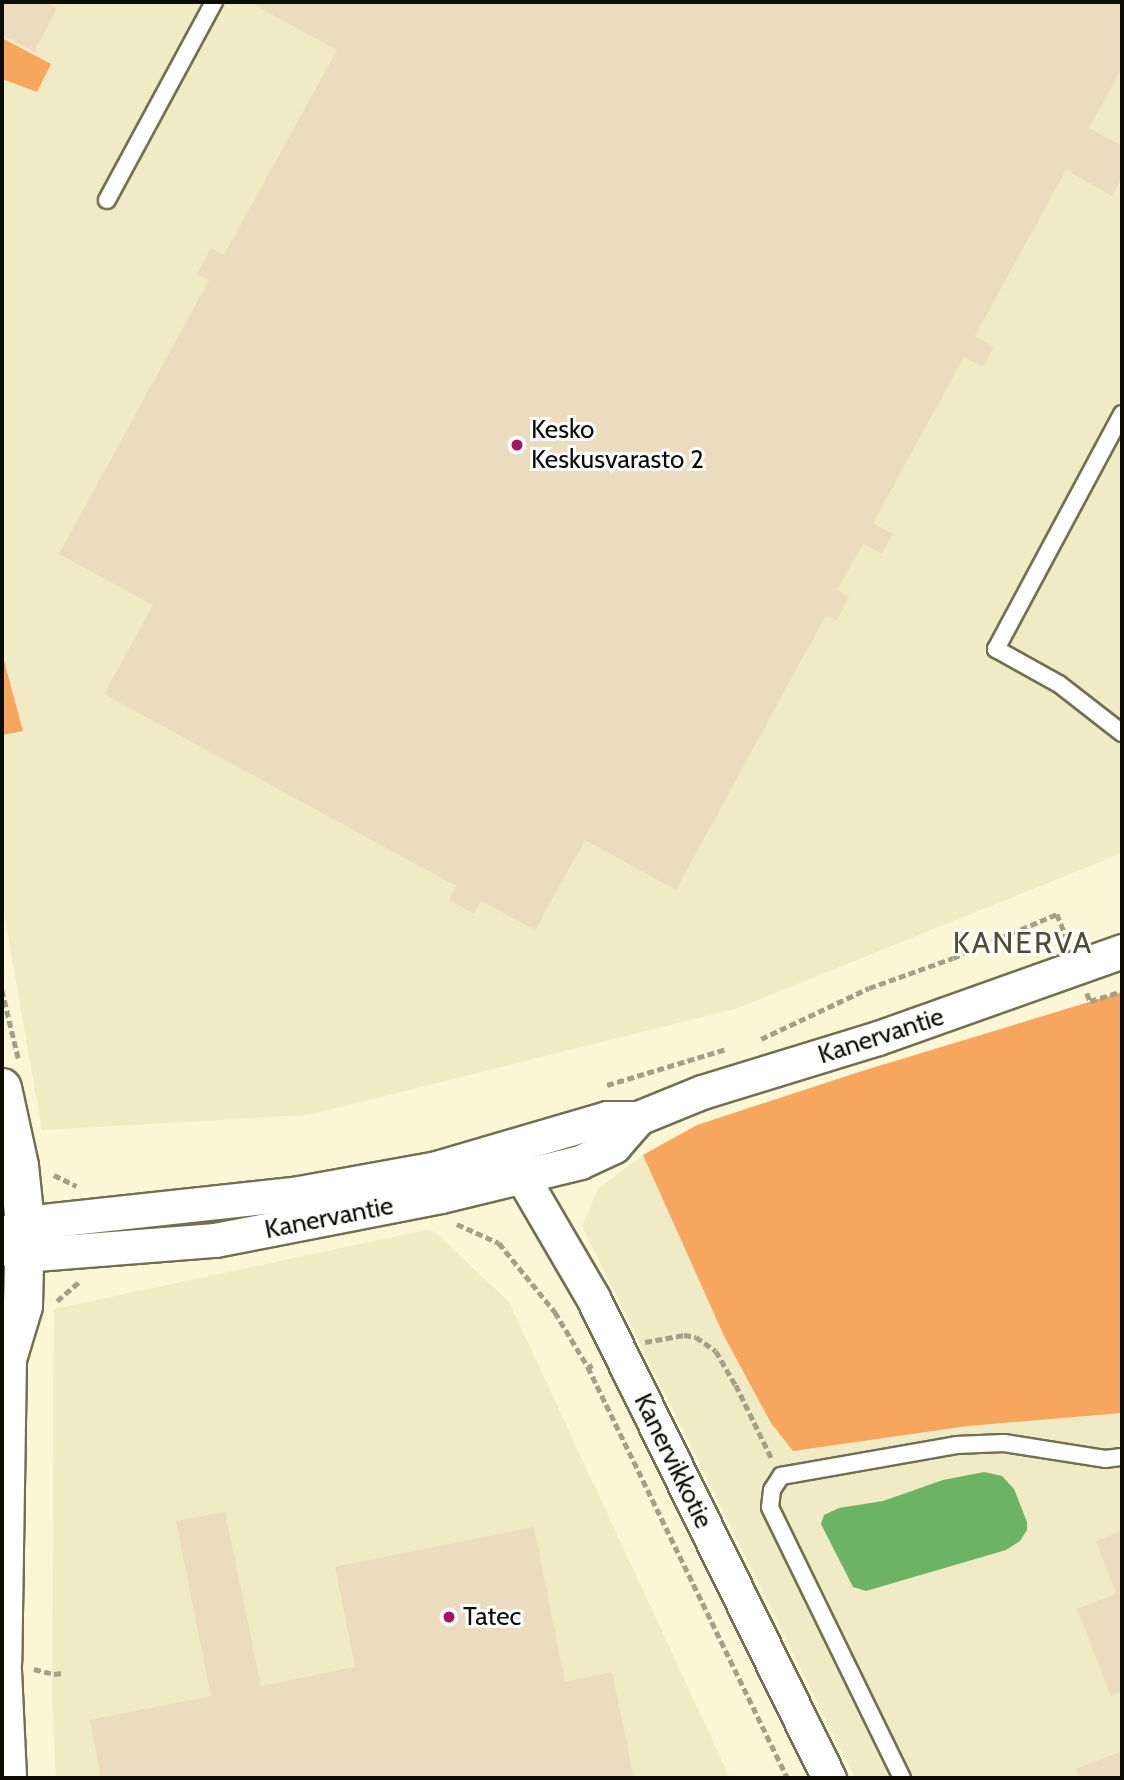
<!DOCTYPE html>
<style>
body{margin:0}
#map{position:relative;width:1124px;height:1780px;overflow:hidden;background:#faf6d6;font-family:Cabin,sans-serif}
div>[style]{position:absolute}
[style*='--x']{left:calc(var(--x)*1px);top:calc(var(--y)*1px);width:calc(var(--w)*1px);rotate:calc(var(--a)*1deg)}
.built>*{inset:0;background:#f0ebc4}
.forest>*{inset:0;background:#f6a65e}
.water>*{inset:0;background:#6cb366}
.building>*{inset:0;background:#ecdcbf}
.path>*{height:4.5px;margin-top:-2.25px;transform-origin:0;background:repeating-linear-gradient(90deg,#a3a089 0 7px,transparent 0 10.5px)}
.roads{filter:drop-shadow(2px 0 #726f52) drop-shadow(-2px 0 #726f52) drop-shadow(0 2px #726f52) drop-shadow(0 -2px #726f52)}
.service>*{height:16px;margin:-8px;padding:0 8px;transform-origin:8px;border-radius:8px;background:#fff}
.minor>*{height:33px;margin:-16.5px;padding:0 16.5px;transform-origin:16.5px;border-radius:16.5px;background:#fff}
.secondary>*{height:38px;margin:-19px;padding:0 19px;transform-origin:19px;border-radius:19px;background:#fff}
.dots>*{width:19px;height:19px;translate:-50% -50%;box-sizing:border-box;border:4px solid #fff;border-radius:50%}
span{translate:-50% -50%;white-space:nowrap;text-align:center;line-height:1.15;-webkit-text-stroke:6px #fff;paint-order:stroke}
.poi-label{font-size:26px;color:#0d0c03}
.left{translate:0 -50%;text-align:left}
.street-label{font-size:26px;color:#0d0c03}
.quarter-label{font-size:30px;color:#514d32;letter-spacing:2px}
.frame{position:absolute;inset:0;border:4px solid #0d0c03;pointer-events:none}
</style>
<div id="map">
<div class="built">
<div style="clip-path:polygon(2px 2px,1122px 2px,1122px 853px,738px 1008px,308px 1115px,42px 1130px,2px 901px,2px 79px,37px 92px,51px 64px,2px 38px)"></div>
<div style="clip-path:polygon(643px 1155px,724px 1336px,771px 1423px,968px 1426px,1122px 1413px,1122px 1778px,855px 1778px,582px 1226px,599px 1188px)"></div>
<div style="clip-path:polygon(426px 1230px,435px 1232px,509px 1302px,730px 1778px,56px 1778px,52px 1700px,54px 1309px)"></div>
</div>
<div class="forest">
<div style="clip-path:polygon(2px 38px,51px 64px,37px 92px,2px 79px)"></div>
<div style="clip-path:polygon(2px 653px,23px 731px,2px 735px)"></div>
<div style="clip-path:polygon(1122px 992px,1122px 1413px,968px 1426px,793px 1451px,771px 1423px,724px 1336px,643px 1155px,697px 1125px,859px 1072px)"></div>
</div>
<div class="water">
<div style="clip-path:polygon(984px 1472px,1002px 1476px,1014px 1489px,1027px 1522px,1027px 1530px,1020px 1541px,1006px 1550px,866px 1591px,853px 1587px,821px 1524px,824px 1515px,839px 1508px,883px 1501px,943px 1480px)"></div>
</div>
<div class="building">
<div style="clip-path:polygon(2px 2px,45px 2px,57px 8px,34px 52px,2px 35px)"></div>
<div style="clip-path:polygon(259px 2px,1122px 2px,1122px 68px,1089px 128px,1122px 146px,1122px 178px,1112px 196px,1066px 170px,975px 336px,994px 347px,983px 367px,964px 357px,873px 523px,893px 534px,882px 554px,863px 544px,837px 590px,849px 597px,837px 621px,826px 615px,676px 890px,585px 840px,535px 930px,481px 901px,474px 914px,449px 900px,456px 886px,104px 694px,153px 605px,59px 554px,209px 280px,197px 274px,211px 248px,224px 255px,337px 50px,256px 6px)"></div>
<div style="clip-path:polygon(225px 1512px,261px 1686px,355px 1667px,335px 1567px,534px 1527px,565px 1682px,612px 1672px,634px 1778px,101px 1778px,90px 1720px,211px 1696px,176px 1521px)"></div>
<div style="clip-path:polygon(1122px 1531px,1122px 1692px,1111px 1696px,1077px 1609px,1116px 1594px,1096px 1541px)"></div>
<div style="clip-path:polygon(1122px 1751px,1122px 1778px,1079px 1778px,1076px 1769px)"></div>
</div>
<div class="path">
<div style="--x:2;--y:990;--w:73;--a:76.5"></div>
<div style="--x:1087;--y:993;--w:9;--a:69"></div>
<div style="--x:1090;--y:1001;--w:34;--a:-17"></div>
<div style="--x:761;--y:1039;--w:119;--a:-25.3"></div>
<div style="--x:869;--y:988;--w:89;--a:-19.7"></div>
<div style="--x:953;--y:958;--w:113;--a:-22.9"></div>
<div style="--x:1057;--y:914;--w:27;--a:68"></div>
<div style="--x:607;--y:1085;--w:124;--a:-16.8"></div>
<div style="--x:54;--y:1175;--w:25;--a:26"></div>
<div style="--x:457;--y:1224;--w:46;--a:24.3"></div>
<div style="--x:499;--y:1243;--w:89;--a:50.9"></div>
<div style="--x:555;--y:1312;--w:64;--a:59"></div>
<div style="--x:588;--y:1367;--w:5;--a:-22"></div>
<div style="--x:57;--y:1301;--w:29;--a:-41"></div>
<div style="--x:645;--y:1342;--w:40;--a:-10"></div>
<div style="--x:684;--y:1335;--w:12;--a:9"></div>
<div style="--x:696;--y:1337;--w:24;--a:35"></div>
<div style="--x:716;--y:1351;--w:39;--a:60"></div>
<div style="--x:736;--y:1385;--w:82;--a:64.1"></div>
<div style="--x:588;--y:1367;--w:457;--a:64.1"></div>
<div style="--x:34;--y:1669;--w:21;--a:14"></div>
<div style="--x:54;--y:1674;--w:9;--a:-6"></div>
</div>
<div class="roads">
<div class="service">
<div style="--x:107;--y:200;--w:225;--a:-61.6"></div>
<div style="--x:1122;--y:414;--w:267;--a:118.2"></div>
<div style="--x:996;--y:649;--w:72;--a:29.1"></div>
<div style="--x:1059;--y:684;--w:80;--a:37.9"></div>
<div style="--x:902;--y:1778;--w:301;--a:-116"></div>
<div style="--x:770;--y:1507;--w:17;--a:-83"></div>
<div style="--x:772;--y:1490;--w:17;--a:-57"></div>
<div style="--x:781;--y:1476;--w:178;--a:-10"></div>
<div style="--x:956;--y:1445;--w:48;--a:-2.4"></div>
<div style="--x:1004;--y:1443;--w:102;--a:9"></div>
<div style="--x:1105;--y:1459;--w:17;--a:-7"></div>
</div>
<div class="minor">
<div style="--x:506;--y:1149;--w:173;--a:59.7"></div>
<div style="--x:593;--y:1298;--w:535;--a:63.82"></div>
<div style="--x:2;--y:1235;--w:26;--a:-28"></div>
<div style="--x:25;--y:1223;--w:276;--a:-6.2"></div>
<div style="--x:299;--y:1193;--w:139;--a:-10.3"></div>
<div style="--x:436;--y:1168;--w:178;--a:-16.3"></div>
<div style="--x:607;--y:1118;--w:31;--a:0"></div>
<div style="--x:638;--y:1118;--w:69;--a:-22.1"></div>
<div style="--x:702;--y:1092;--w:184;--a:-17.1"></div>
<div style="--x:878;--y:1038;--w:259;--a:-19.6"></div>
<div style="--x:2;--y:1246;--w:23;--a:23"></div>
<div style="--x:23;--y:1255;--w:193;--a:-4.5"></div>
<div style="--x:215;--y:1240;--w:230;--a:-11"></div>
<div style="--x:441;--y:1196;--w:143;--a:-13.7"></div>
<div style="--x:580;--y:1162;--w:38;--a:-25"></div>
<div style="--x:614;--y:1146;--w:37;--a:-49"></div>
</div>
<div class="secondary">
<div style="--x:2;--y:1088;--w:80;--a:77.7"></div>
<div style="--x:19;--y:1166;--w:57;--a:84"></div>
<div style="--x:25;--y:1223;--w:83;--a:91.4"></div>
<div style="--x:23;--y:1306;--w:55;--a:106.8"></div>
<div style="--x:7;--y:1359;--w:303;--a:90.9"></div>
<div style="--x:2;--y:1671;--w:107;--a:87.3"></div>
</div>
</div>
<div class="dots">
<div style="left:517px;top:445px;background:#a51659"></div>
<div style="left:449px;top:1617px;background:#a51659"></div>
</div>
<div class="poi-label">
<span class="left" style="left:531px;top:445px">Kesko<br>Keskusvarasto 2</span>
<span class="left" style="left:463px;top:1617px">Tatec</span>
</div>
<div class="street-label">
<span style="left:881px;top:1036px;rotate:-18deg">Kanervantie</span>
<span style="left:329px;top:1218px;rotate:-11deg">Kanervantie</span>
<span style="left:673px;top:1461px;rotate:64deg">Kanervikkotie</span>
</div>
<div class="quarter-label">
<span style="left:1023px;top:943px">KANERVA</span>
</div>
<div class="frame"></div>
</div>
